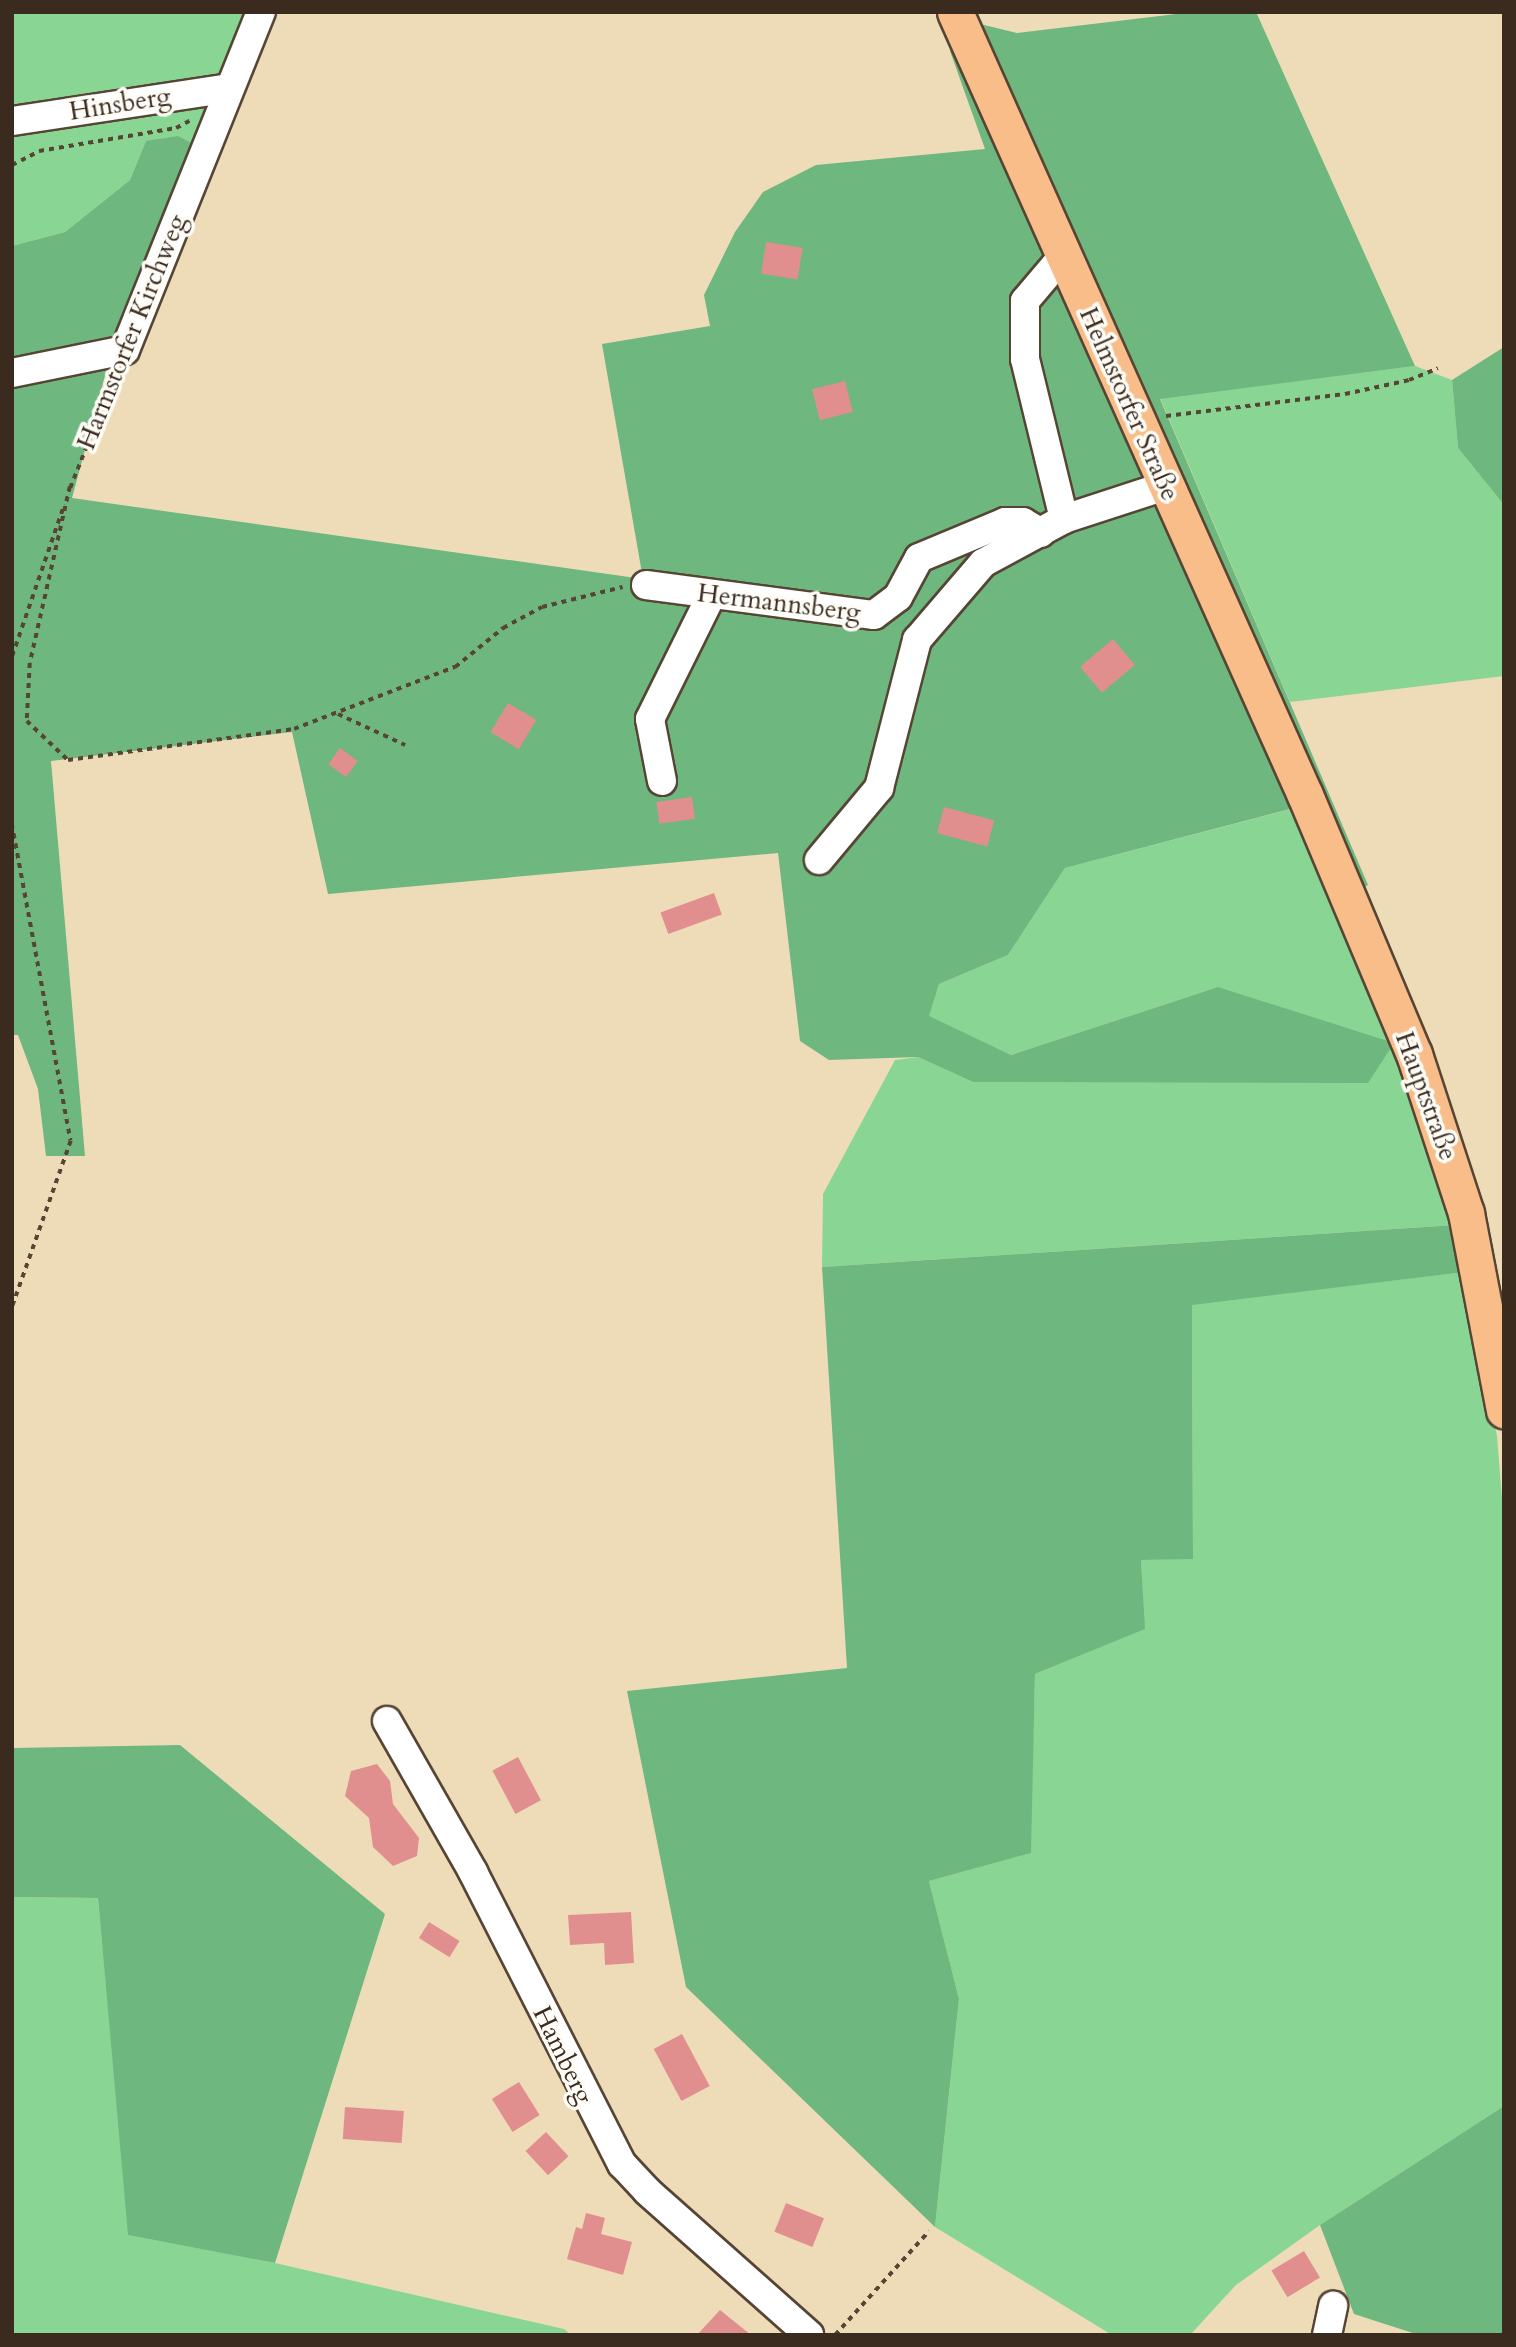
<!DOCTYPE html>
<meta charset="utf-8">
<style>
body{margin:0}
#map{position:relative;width:1516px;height:2347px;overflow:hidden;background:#eedcb9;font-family:Cardo,serif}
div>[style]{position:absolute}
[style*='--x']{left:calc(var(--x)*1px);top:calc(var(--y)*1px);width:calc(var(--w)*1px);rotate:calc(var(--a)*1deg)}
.green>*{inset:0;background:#89d694}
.forest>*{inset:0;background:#6eb77e}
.building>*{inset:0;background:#e18f8e;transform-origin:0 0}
.path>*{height:3.5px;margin-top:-1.75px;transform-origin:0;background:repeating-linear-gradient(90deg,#564535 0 5px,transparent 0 10px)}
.roads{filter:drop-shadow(2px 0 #564535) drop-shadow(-2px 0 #564535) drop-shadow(0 2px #564535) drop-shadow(0 -2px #564535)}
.minor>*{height:28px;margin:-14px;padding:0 14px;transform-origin:14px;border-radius:14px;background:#fff}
.major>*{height:35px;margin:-17.5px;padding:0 17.5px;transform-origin:17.5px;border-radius:17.5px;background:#f8bd89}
span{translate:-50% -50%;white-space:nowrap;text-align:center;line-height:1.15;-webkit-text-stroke:7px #fdfcf7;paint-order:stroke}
.street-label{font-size:26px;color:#3b2a1e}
.frame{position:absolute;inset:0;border:14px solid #3b2a1e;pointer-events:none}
</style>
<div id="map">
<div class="green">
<div style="clip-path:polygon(12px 12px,244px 12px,231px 80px,203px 149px,146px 141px,130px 180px,65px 232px,12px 246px)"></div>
<div style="clip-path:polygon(1415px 366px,1452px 380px,1458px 448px,1504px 505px,1504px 676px,1290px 702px,1160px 398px)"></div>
<div style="clip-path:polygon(1299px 807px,1407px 1057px,1455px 1225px,822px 1267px,823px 1194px,895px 1060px,918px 1057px,973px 1082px,1218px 987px,1011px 1055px,928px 1017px,939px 984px,1008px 955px,1065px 868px)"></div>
<div style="clip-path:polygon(1465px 1272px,1497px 1436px,1504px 1524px,1504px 2106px,1320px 2225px,1236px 2285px,1190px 2335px,1112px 2335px,935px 2227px,959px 1999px,929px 1881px,1030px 1853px,1035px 1674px,1144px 1629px,1141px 1560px,1193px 1558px,1192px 1304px)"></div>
<div style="clip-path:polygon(12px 1897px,98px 1898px,129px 2235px,275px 2263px,564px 2329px,571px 2335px,12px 2335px)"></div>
</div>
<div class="forest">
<div style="clip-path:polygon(1193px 12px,1256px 12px,1415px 366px,1160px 399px,1368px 885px,1339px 900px,1298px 807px,1065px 868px,1008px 955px,939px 984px,929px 1016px,1011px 1055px,1218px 987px,1394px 1043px,1368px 1083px,973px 1082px,918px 1057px,829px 1060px,800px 1041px,778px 853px,328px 894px,292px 732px,51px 761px,85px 1156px,46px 1156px,38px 1089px,18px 1035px,12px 1035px,12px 246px,65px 232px,130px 180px,146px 141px,178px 136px,203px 149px,116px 335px,72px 498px,643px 579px,602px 344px,710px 326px,704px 295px,735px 232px,763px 192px,816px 165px,985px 149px,950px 51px,976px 23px,1017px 33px)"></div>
<div style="clip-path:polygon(1504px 347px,1504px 505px,1458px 448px,1452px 380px)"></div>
<div style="clip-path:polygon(1455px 1225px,1465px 1272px,1192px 1305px,1193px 1559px,1141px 1560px,1145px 1629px,1035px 1674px,1031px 1853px,929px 1881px,959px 1999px,935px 2227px,686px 1987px,627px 1691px,847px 1668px,822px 1267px)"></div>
<div style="clip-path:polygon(180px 1745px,385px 1914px,275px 2263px,128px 2235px,98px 1898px,12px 1897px,12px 1748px)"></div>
<div style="clip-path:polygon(1504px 2106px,1504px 2335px,1419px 2335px,1354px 2314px,1320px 2225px)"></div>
</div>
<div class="building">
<div style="left:766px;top:242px;width:37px;height:32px;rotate:9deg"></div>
<div style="left:845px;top:381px;width:32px;height:34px;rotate:76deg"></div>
<div style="left:1113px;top:639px;width:34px;height:43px;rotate:50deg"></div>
<div style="left:508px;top:703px;width:33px;height:34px;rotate:31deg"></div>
<div style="left:340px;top:748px;width:22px;height:20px;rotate:36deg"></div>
<div style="left:692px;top:797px;width:22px;height:36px;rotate:82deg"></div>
<div style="left:944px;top:807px;width:52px;height:27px;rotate:15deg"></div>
<div style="left:714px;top:893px;width:23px;height:57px;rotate:70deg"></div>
<div style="left:518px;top:1757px;width:49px;height:29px;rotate:62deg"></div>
<div style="clip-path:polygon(377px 1764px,390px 1781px,393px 1804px,419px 1838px,417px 1856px,393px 1866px,373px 1847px,369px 1818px,345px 1796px,351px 1771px)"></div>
<div style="clip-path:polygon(631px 1912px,634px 1963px,605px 1965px,604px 1943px,570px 1945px,568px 1915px)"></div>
<div style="left:429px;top:1922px;width:36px;height:19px;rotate:32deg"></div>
<div style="left:682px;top:2034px;width:59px;height:32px;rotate:62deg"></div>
<div style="left:519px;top:2082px;width:39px;height:32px;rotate:58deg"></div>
<div style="left:345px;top:2107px;width:59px;height:32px;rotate:4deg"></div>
<div style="left:546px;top:2132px;width:33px;height:28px;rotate:47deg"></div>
<div style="left:786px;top:2203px;width:41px;height:31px;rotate:22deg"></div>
<div style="clip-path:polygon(586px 2213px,605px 2218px,601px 2234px,632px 2242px,623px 2275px,567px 2259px,576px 2227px,582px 2229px)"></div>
<div style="left:1304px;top:2251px;width:31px;height:38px;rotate:59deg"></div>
<div style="clip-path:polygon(720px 2310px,751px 2335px,697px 2335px)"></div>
</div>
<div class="path">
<div style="--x:12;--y:165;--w:30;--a:-27"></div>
<div style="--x:39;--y:151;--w:139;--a:-9.5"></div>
<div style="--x:176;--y:128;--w:17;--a:-28"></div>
<div style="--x:1166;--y:416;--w:180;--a:-7"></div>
<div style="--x:1345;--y:394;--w:66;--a:-12.3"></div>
<div style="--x:1409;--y:380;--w:31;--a:-22"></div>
<div style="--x:70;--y:487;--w:180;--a:102.8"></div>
<div style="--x:30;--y:663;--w:58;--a:93"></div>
<div style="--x:27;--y:721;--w:57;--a:43.6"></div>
<div style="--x:68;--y:760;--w:228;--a:-7.8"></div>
<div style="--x:294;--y:729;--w:173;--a:-21.1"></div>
<div style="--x:455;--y:667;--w:62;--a:-39.1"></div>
<div style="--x:503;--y:628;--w:44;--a:-28.3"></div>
<div style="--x:542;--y:607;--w:83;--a:-13.9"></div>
<div style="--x:70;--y:488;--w:122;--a:-68.3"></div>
<div style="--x:12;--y:656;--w:160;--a:-71"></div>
<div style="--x:338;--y:714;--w:74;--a:24.8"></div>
<div style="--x:12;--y:824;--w:322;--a:79.5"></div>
<div style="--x:71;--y:1141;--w:177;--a:109.5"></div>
<div style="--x:835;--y:2335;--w:140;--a:-47.9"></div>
</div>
<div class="roads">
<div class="minor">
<div style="--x:12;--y:121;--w:219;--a:-8.6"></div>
<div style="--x:1063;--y:256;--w:59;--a:130.2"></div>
<div style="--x:1025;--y:301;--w:58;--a:90"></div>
<div style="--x:1025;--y:359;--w:165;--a:76.3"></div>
<div style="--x:12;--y:373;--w:115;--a:-11.5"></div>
<div style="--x:125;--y:350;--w:364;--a:-68.1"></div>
<div style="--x:646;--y:585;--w:230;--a:7.5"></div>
<div style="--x:874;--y:615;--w:30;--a:-37"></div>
<div style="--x:898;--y:597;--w:44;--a:-61.7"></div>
<div style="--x:919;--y:558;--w:93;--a:-22.7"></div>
<div style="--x:1005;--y:522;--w:18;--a:0"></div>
<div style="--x:1023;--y:522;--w:21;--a:31"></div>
<div style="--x:662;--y:781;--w:63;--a:-101"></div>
<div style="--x:650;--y:719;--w:137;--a:-63.6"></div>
<div style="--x:819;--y:860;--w:94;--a:-50.2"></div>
<div style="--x:879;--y:788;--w:153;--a:-75.6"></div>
<div style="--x:917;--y:640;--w:101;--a:-49.4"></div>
<div style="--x:983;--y:563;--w:92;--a:-28.5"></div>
<div style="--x:1064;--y:519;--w:106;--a:-18.1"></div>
<div style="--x:387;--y:1721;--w:174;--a:60.3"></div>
<div style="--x:473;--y:1872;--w:328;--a:63"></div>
<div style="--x:622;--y:2164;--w:37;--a:47"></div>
<div style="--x:647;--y:2191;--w:217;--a:41.6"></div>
<div style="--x:1327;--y:2335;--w:30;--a:-78"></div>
</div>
<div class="major">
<div style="--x:955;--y:12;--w:858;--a:65.92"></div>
<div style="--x:1305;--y:795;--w:281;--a:67.2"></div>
<div style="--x:1414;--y:1054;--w:167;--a:71.9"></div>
<div style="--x:1466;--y:1213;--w:201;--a:79.1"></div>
</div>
</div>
<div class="street-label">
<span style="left:120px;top:104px;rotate:-9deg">Hinsberg</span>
<span style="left:132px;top:332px;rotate:-68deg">Harmstorfer Kirchweg</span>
<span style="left:1129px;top:404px;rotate:66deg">Helmstorfer Straße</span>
<span style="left:779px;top:603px;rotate:7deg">Hermannsberg</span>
<span style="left:1426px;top:1096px;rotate:70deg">Hauptstraße</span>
<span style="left:563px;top:2055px;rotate:64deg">Hamberg</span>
</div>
<div class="frame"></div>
</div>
